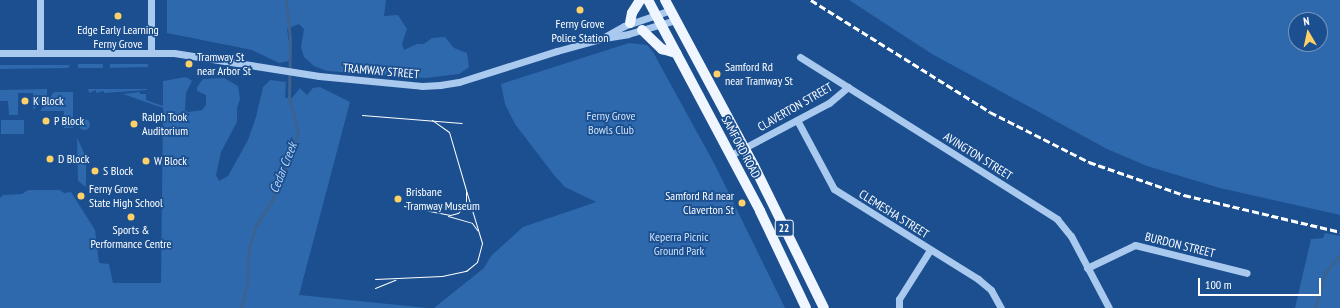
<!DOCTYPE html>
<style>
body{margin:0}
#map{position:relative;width:1340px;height:308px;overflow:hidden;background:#1b4f8f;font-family:"PT Sans Narrow",sans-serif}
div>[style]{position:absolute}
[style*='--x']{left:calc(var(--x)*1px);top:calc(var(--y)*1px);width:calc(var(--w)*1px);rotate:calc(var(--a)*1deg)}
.green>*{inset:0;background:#2e69ad;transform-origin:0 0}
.round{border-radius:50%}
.stream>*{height:2.5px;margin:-1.25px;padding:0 1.25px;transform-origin:1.25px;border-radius:1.25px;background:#3c6290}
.minor>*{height:7px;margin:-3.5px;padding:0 3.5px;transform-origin:3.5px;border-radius:3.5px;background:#a9c9ee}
.major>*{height:10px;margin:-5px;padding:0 5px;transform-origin:5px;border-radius:5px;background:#f0f6ff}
.tram>*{height:1px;margin:-0.5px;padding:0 0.5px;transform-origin:0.5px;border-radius:0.5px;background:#fff}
.rail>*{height:2.5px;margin-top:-1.25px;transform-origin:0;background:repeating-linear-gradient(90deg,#fff 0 7px,transparent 0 10px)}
.dots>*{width:11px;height:11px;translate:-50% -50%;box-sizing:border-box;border:2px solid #1b4f8f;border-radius:50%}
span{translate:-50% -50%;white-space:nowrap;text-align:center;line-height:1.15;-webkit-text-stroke:3.5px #1b4f8f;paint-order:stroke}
.shield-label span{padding:1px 3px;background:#1b4f8f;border:1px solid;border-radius:3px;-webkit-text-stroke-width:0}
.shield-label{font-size:11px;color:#fff;font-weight:700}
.poi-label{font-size:12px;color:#fff}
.left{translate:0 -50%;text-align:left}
.right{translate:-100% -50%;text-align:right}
.street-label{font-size:12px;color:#fff}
.park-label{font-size:12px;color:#cfe3fa}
.water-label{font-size:13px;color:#b5d3f5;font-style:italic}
.north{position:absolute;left:1288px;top:12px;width:40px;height:40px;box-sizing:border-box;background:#1b4f8f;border:1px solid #7695bc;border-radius:50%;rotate:351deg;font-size:11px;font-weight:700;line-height:16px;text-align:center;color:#fff}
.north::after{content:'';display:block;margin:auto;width:14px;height:18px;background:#ffd166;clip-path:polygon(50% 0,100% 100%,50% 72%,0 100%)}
.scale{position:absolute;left:1198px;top:278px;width:123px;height:18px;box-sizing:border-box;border:2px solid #fff;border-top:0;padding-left:5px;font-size:12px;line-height:14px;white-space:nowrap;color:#fff;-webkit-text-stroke:3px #1b4f8f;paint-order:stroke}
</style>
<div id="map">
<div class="green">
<div style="clip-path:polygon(167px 0,386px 0,384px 16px,398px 15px,407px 29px,402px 44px,404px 50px,417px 44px,424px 44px,432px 38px,445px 37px,454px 48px,467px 53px,469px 67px,459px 74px,426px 78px,327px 71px,314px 66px,304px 57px,301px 47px,304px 29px,299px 24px,287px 29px,291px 56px,288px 61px,279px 63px,252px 50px,167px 33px)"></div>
<div style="clip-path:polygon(evenodd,849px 0,1340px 0,1340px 215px,1220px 188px,1147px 166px,1107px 149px,932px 54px,849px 0,1296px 20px,1320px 20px,1320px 44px,1296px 44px,1296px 20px)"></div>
<div style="clip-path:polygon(629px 43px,647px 45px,653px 52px,715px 165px,785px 308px,434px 308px,484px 268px,491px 256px,523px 227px,596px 202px,565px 187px,554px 175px,515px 124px,505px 104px,501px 84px)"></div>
<div style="left:78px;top:64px;width:25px;height:4px"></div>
<div style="clip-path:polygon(110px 64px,148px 64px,148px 67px,110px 68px)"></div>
<div style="clip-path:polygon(0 65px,70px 65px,68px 68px,0 69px)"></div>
<div style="clip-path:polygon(186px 77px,192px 81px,186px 93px,185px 110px,188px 112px,202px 110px,206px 105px,206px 95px,197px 91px,197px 87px,203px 79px,224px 78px,238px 86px,240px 99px,237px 108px,237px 122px,221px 152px,216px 175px,219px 181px,228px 176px,248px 140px,256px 117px,263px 87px,270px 80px,286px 82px,285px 98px,292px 98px,300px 88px,307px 95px,313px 88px,320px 87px,350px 102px,299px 295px,428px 308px,0 308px,0 198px,3px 195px,22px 194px,28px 190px,60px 190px,64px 193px,71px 192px,95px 230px,99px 263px,109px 264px,113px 283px,161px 283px,163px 108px,123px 94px,140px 92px,140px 94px,146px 94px,146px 100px,163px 106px,163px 81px)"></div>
<div style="clip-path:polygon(47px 89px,47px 95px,33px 110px,33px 93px,18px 93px,18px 115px,9px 115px,8px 101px,0 101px,0 90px)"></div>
<div style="clip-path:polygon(88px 89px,146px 89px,147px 90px,104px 93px,104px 91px,96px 93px,96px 90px,89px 93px)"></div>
<div style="clip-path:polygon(54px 92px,73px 92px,73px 128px,64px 128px,64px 111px,40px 111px)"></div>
<div class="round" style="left:78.5px;top:118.5px;width:11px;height:11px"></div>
<div style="left:24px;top:120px;width:14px;height:23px;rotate:90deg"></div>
<div style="clip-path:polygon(77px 138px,86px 157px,86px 187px,78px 181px)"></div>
<div style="clip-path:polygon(1325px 233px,1340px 236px,1340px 308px,1295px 308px,1311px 239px,1323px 238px)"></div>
</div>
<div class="stream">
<div style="--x:241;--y:308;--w:25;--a:-76"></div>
<div style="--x:247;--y:284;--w:36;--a:-87"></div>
<div style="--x:249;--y:248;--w:22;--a:-74"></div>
<div style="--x:255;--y:227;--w:30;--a:-57"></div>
<div style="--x:271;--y:202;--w:57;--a:-66.1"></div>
<div style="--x:294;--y:150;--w:19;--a:-78"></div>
<div style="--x:298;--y:131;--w:34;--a:-105"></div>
<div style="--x:289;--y:98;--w:59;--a:-89"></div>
<div style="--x:290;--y:39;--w:39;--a:-96"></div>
<div style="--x:1315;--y:308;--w:36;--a:-74"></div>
<div style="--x:1325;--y:273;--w:23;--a:-50"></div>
</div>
<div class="minor">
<div style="--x:606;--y:36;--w:21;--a:-29"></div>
<div style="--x:624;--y:26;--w:50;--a:-18.8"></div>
<div style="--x:151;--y:52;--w:52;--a:-90"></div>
<div style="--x:0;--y:53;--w:174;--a:0"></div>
<div style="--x:174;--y:53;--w:147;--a:9"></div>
<div style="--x:319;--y:76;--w:103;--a:5.5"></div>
<div style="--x:422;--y:86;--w:18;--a:-3"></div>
<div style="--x:440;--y:85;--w:19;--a:-9"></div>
<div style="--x:459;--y:82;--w:103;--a:-17.6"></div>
<div style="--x:557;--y:51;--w:49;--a:-15.5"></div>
<div style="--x:604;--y:38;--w:24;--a:-9"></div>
<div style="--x:628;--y:34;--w:50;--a:-16.3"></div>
<div style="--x:40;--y:53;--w:53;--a:-90"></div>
<div style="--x:800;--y:57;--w:304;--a:32.2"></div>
<div style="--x:1057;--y:219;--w:22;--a:51"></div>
<div style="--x:1071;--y:236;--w:81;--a:62.2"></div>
<div style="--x:797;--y:120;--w:78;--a:61.8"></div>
<div style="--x:834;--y:189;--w:170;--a:32"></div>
<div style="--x:978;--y:279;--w:17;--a:40"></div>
<div style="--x:991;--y:290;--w:21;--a:61"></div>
<div style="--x:731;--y:155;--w:111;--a:-28"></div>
<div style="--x:829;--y:103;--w:25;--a:-40"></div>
<div style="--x:1087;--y:268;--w:53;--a:-25.6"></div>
<div style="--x:1135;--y:245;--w:115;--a:14"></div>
<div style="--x:899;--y:308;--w:9;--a:-90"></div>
<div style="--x:899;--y:299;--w:58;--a:-57.7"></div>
</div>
<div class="major">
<div style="--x:648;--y:0;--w:239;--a:62"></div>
<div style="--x:760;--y:211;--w:107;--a:64.6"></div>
<div style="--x:665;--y:0;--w:188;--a:61.8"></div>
<div style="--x:754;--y:166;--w:158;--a:63.8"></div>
<div style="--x:630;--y:23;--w:10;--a:-79"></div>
<div style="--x:632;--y:13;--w:15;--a:-58"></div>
<div style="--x:642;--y:30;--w:28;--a:44"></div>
<div style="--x:662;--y:49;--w:15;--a:16"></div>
</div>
<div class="tram">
<div style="--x:362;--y:115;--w:100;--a:4.6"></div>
<div style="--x:404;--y:206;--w:47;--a:11.1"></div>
<div style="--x:450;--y:215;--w:8;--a:-14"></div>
<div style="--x:458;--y:213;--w:13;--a:-51"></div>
<div style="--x:466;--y:203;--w:13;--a:-90"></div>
<div style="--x:466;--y:190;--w:60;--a:-106.3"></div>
<div style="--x:449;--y:132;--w:21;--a:-145"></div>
<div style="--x:448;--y:216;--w:25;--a:16"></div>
<div style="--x:472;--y:223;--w:9;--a:54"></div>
<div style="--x:375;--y:279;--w:67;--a:-2.6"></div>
<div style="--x:442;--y:276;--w:25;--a:-12"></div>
<div style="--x:466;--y:271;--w:14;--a:-39"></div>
<div style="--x:477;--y:262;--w:20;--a:-75"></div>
<div style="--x:482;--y:243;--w:55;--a:-106.8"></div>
<div style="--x:375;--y:288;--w:22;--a:-22"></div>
</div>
<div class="rail">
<div style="--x:811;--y:0;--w:211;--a:32"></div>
<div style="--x:990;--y:112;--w:111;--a:26.8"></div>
<div style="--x:1089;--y:162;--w:101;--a:19.2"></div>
<div style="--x:1184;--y:195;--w:160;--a:13.3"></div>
</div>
<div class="dots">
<div style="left:580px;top:10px;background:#ffd166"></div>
<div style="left:118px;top:16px;background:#ffd166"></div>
<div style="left:189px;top:64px;background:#ffd166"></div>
<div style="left:717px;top:74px;background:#ffd166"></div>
<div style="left:25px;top:101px;background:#ffd166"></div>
<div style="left:46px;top:121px;background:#ffd166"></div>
<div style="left:134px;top:124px;background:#ffd166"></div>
<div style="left:50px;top:159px;background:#ffd166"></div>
<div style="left:146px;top:161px;background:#ffd166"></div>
<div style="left:95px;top:171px;background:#ffd166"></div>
<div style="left:81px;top:196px;background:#ffd166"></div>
<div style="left:398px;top:199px;background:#ffd166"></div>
<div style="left:742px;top:203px;background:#ffd166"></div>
<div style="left:131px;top:217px;background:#ffd166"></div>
</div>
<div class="shield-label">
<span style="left:784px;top:228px">22</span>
</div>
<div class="poi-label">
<span style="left:580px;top:31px">Ferny Grove<br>Police Station</span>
<span style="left:118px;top:37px">Edge Early Learning<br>Ferny Grove</span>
<span class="left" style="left:197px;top:64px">Tramway St<br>near Arbor St</span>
<span class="left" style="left:725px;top:74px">Samford Rd<br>near Tramway St</span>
<span class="left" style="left:33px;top:101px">K Block</span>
<span class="left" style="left:142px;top:124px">Ralph Took<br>Auditorium</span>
<span class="left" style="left:54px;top:121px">P Block</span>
<span class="left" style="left:58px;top:159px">D Block</span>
<span class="left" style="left:154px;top:161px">W Block</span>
<span class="left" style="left:103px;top:171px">S Block</span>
<span class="left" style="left:89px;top:196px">Ferny Grove<br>State High School</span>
<span class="left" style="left:406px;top:199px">Brisbane<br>Tramway Museum</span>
<span class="right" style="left:734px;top:203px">Samford Rd near<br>Claverton St</span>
<span style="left:131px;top:237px">Sports &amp;<br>Performance Centre</span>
</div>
<div class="street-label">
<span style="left:381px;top:71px;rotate:5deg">TRAMWAY STREET</span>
<span style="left:795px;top:107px;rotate:-30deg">CLAVERTON STREET</span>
<span style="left:741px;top:147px;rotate:62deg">SAMFORD ROAD</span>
<span style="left:978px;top:156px;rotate:32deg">AVINGTON STREET</span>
<span style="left:894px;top:214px;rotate:32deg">CLEMESHA STREET</span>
<span style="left:1180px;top:245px;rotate:14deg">BURDON STREET</span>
</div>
<div class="park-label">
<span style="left:611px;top:123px">Ferny Grove<br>Bowls Club</span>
<span style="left:679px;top:244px">Keperra Picnic<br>Ground Park</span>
</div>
<div class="water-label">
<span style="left:284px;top:168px;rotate:-68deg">Cedar Creek</span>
</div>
<div class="north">N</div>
<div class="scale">100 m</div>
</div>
